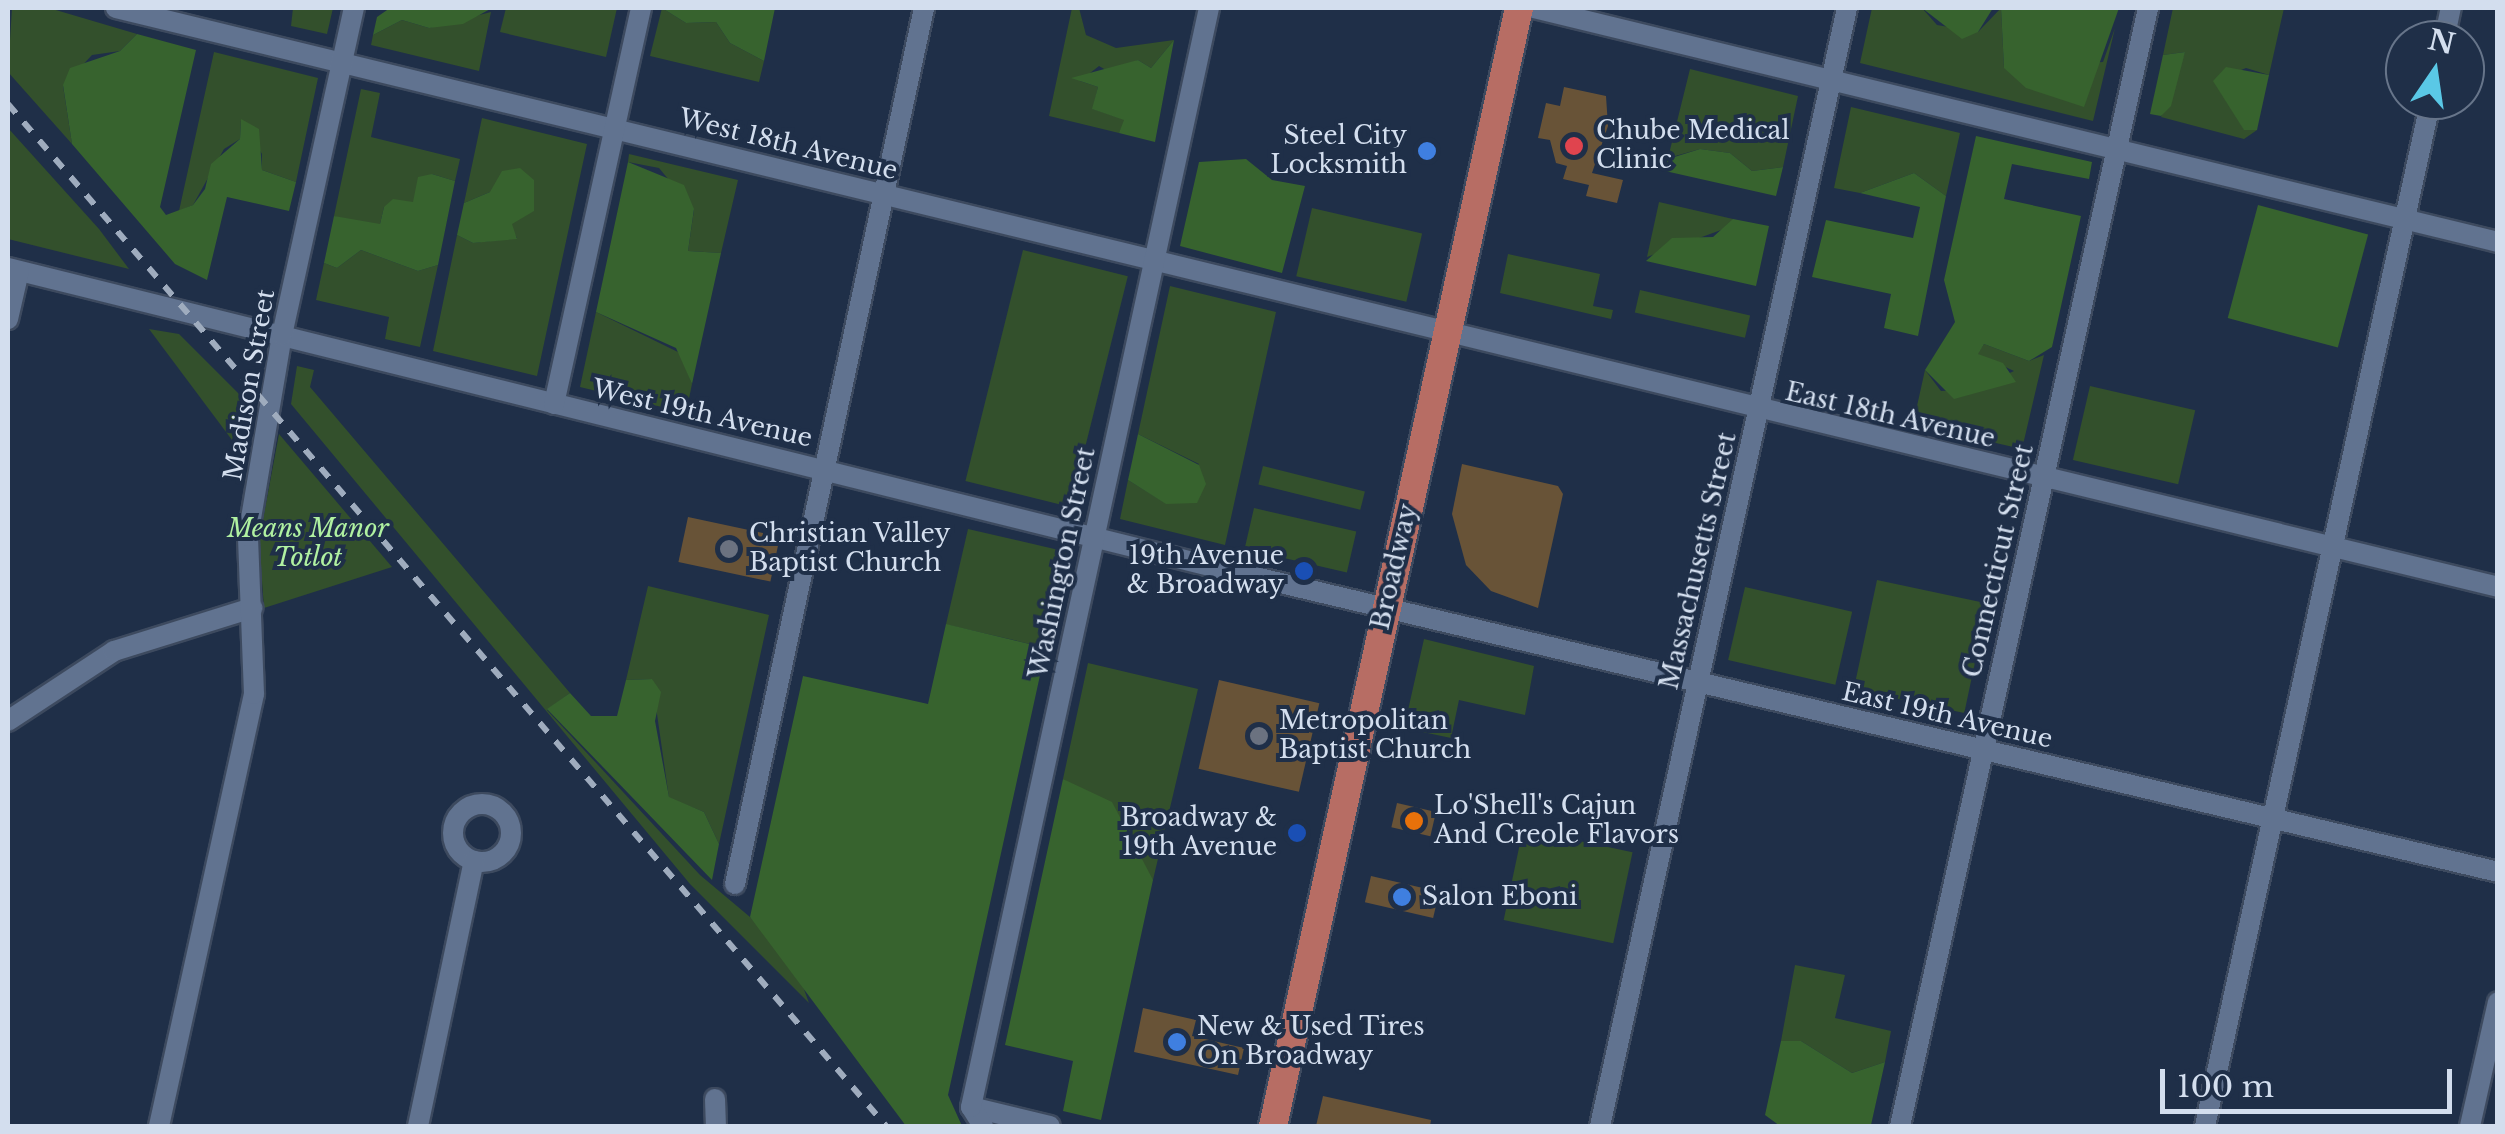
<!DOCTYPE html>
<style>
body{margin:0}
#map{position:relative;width:2505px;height:1134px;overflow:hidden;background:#1f2f48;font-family:"Libre Baskerville",serif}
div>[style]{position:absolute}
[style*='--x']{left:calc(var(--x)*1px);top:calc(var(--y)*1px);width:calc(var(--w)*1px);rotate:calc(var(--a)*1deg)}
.green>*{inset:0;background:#33502c;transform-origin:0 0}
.forest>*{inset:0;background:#37632e;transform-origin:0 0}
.building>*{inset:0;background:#685337;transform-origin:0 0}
.roads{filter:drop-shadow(2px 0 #3d4a5f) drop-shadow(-2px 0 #3d4a5f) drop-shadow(0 2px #3d4a5f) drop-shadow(0 -2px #3d4a5f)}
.minor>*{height:20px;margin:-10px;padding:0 10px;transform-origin:10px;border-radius:10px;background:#617390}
.minor>.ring{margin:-10px;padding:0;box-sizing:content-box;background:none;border:20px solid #617390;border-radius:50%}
.major>*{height:28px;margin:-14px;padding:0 14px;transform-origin:14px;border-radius:14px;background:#b76d64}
.rail>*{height:6px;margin-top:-3px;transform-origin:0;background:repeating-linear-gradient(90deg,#9facbe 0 12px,transparent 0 24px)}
.dots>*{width:28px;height:28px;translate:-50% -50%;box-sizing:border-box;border:5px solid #1f2f48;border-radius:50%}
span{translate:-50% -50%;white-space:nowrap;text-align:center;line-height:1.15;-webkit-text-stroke:8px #1f2f48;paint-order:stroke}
.poi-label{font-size:25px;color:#d3deee}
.left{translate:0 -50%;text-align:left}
.right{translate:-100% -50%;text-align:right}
.street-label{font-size:25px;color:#d3deee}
.park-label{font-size:25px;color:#b0f1a1;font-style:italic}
.frame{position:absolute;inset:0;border:10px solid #d3deee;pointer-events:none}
.north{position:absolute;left:2385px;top:20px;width:100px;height:100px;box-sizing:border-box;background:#1f2f48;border:2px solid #67758a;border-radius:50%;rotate:13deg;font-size:28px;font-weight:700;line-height:40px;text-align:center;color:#d3deee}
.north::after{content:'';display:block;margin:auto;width:35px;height:45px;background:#5ac8e6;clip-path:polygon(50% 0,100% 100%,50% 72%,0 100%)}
.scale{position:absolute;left:2160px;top:1069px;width:292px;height:45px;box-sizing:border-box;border:5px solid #d3deee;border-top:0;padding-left:12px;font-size:30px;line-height:35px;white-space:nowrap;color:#d3deee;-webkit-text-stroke:8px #1f2f48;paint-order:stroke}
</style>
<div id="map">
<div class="green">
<div style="clip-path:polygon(12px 8px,49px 8px,137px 34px,120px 51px,92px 55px,63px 86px,72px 144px,8px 72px)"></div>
<div style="clip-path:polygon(293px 8px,333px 8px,327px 34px,291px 26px)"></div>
<div style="clip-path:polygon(506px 8px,617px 8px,606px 57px,500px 32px)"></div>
<div style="clip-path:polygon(662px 8px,686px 23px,716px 22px,730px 43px,764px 61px,759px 82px,650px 56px)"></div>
<div style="clip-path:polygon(1072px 8px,1079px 8px,1086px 35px,1116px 48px,1174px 40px,1151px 68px,1138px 60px,1111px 73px,1099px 66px,1080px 81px,1098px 87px,1093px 109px,1126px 120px,1119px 133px,1049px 116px)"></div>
<div style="clip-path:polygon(1872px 8px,1922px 8px,1937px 25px,1978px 32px,2001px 8px,2004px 68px,2103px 62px,2115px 28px,2093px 121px,1860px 63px)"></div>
<div style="clip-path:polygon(2173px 8px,2284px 8px,2269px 75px,2246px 68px,2214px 81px,2244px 129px,2257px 130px,2244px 139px,2161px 117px,2185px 52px,2163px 55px)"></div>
<div style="clip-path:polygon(491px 12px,479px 71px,371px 45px,373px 35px,402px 20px,429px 28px)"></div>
<div style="clip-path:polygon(214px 52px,318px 78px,296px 182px,262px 170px,262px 154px,241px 120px,240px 139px,224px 149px,193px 205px,179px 211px)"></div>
<div style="clip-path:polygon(1690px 69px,1798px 96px,1783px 167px,1752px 171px,1730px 153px,1700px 149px,1668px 158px)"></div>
<div style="clip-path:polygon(361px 89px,380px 93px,371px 137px,460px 159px,455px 181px,432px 174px,414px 202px,384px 207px,380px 224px,362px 226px,334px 216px)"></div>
<div style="clip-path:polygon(1851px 107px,1960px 133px,1946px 196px,1914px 173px,1860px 193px,1834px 188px)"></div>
<div style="clip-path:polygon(482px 118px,587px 144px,537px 376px,433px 351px,457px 235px,473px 243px,517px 238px,490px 192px,464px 203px)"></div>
<div style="clip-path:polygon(8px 128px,99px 229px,129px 269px,8px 239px)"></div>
<div style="clip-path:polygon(629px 154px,738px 180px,721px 253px,688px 251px,694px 210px,659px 168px,628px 162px)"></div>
<div style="clip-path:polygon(1659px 202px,1733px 219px,1732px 226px,1647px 257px)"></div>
<div style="left:1312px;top:208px;width:113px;height:70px;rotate:13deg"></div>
<div style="clip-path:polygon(361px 250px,418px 271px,438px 265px,420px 347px,385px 339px,389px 317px,316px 300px,324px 263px,337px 268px)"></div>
<div style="left:1023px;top:250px;width:108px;height:238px;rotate:14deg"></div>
<div style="clip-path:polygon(1508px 254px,1600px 274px,1593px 306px,1613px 310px,1611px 319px,1500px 293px)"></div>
<div style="clip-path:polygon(1170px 286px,1276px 312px,1225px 545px,1120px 519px,1128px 480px,1167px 504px,1199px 464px,1138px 434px)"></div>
<div style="left:1640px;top:290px;width:113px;height:23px;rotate:13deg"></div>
<div style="clip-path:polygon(596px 312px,680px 353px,692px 384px,686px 413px,580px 387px)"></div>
<div style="clip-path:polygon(149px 329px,179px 334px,241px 396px,232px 440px)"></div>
<div style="clip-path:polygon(1984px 344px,2029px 361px,2044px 355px,2022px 449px,1913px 424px,1925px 370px,1941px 391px,1975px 389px,2014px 371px,1977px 354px)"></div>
<div style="clip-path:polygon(297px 366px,314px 370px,310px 387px,570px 693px,547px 710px,700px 875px,750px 917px,798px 973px,809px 1003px,690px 884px,291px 404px)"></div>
<div style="left:2090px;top:386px;width:108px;height:76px;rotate:13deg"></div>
<div style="clip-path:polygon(279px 434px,392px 567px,264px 608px,259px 541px)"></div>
<div style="left:1263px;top:466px;width:105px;height:19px;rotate:14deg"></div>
<div style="left:1254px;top:508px;width:105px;height:42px;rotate:13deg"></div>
<div style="left:968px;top:529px;width:103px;height:98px;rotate:13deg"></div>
<div style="left:1877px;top:580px;width:113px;height:112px;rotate:12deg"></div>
<div style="clip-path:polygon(648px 586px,769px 615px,719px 844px,704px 812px,669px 798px,652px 679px,626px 680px)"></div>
<div style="left:1745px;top:587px;width:110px;height:75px;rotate:13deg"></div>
<div style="clip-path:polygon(1424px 639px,1534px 666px,1525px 715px,1459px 700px,1451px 738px,1404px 728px)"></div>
<div style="clip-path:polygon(1088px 663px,1198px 689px,1153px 880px,1144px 876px,1139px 843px,1113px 811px,1063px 779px)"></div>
<div style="left:1523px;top:829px;width:112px;height:93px;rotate:12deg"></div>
<div style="clip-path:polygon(1795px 965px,1845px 975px,1835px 1018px,1891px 1031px,1885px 1062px,1852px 1073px,1801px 1041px,1781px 1041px)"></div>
</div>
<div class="forest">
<div style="clip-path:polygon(390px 8px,492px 8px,463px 24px,429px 28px,402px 20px,373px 35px,377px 17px)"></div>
<div style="clip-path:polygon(662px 8px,775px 8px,764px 61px,730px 43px,716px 22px,686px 23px)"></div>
<div style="clip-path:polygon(1922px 8px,1993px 8px,1978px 32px,1962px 39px)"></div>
<div style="clip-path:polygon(2001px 8px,2119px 8px,2084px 107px,2026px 88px,2004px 68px)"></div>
<div style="clip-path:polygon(137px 34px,196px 50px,160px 207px,166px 215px,193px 205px,205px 189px,211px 164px,240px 139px,241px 119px,259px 129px,262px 170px,296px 182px,289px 211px,227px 197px,207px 280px,175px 264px,72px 144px,63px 85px,70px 68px,120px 51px)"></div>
<div style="clip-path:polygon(1174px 40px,1155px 142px,1119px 133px,1124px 120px,1092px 109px,1098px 87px,1071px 78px,1138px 60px,1151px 68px)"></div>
<div style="clip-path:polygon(2185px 52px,2171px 106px,2161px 116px,2150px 114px,2163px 55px)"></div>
<div style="clip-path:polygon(2226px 67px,2269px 75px,2257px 130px,2244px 130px,2213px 81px)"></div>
<div style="clip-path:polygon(1976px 136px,2092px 162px,2089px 179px,2012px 164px,2004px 199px,2081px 216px,2052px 347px,2029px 361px,1984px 344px,1978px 354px,2003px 363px,2016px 382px,1954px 399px,1925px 370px,1955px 322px,1944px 280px)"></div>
<div style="clip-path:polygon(1700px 149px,1730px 153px,1752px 171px,1783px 167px,1776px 196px,1665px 171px,1668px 159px)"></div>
<div style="clip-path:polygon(1246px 159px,1272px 180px,1305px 186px,1282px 273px,1180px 246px,1199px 162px)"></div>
<div style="clip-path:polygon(628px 162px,684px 185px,694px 209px,688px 251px,721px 253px,692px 384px,676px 348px,596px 312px)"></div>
<div style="clip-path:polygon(520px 168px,534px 180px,534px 211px,512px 224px,517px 239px,473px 243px,457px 235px,464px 203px,490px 192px,502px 171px)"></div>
<div style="clip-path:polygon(1914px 173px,1946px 196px,1918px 336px,1884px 328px,1891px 294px,1812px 277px,1826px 220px,1913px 238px,1920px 207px,1860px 193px)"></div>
<div style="clip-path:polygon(432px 174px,455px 181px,438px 265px,418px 271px,361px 250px,337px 268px,324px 263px,334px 216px,380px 224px,384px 207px,393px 199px,413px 202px,418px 177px)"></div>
<div style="left:2258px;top:205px;width:114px;height:117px;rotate:15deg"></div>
<div style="clip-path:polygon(1733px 219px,1769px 226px,1756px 286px,1646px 261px,1672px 238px,1713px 237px)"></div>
<div style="clip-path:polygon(1138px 434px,1199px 465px,1206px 484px,1197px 503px,1166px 504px,1128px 480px)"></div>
<div style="clip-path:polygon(946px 624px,1046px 648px,948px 1095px,962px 1126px,906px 1126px,750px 917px,803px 676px,928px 704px)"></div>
<div style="clip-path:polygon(652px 679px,661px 692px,655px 721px,669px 797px,704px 812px,719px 844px,712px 880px,547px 709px,570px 693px,591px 716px,617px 716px,626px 680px)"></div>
<div style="clip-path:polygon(1063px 779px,1112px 802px,1153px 880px,1101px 1120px,1063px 1111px,1073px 1061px,1005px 1045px)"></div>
<div style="clip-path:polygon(1781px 1041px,1801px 1041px,1852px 1073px,1885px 1062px,1871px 1125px,1780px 1126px,1765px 1115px)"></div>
</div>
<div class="building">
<div style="clip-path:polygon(1564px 87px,1606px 96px,1608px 126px,1592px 173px,1623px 180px,1617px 203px,1586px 196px,1589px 185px,1563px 179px,1567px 166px,1556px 163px,1550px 140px,1538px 138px,1546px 103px,1560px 106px)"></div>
<div style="clip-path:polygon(1462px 464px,1558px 486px,1563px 494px,1538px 608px,1491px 591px,1466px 565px,1452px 514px)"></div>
<div style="left:688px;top:517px;width:94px;height:46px;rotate:12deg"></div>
<div style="left:1219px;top:680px;width:103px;height:91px;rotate:13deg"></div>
<div style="left:1397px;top:803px;width:40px;height:25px;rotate:13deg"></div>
<div style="left:1371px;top:876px;width:70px;height:27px;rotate:13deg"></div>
<div style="clip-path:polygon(1143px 1008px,1196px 1020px,1192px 1036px,1244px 1048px,1238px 1075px,1134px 1052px)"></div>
<div style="clip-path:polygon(1323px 1096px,1431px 1120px,1430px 1126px,1316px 1126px)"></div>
</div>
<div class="roads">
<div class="minor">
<div style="--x:116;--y:8;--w:2451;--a:13.66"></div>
<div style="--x:1534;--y:8;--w:992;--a:13.64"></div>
<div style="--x:2444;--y:40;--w:33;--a:-78"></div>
<div style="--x:8;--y:268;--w:1259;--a:13.93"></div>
<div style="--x:1230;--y:571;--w:1303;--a:13.35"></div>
<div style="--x:8;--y:319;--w:49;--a:-77.1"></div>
<div style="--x:554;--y:404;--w:405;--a:-77.6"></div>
<div style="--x:8;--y:721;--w:127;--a:-33.4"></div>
<div style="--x:114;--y:651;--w:145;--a:-17.3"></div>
<div class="ring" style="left:453px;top:804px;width:38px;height:38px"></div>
<div style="--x:735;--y:884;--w:896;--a:-77.82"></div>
<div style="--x:715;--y:1099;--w:27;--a:88"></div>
<div style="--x:971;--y:1107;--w:81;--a:13.5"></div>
<div style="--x:159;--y:1126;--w:442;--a:-77.6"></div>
<div style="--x:254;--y:694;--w:158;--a:-92.2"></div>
<div style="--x:248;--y:536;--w:204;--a:-80.4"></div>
<div style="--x:282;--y:335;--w:335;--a:-77.6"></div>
<div style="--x:418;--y:1126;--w:271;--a:-78.1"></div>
<div style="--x:983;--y:1126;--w:22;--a:-122"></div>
<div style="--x:971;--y:1107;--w:1124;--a:-77.78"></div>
<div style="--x:1600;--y:1126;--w:1145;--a:-77.54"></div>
<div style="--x:1900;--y:1126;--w:1145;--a:-77.49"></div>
<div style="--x:2205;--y:1126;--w:1051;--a:-77.58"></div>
<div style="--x:2470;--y:1126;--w:127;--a:-77.3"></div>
</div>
<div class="major">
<div style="--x:1273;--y:1126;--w:1145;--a:-77.59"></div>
</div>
</div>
<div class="rail">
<div style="--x:8;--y:104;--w:1347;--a:49.33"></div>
</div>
<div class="dots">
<div style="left:1574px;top:146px;background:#e0444e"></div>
<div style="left:1427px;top:151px;background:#3f7fe0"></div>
<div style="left:729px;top:549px;background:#6b7280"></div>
<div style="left:1304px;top:571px;background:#1a4fb4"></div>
<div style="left:1259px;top:736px;background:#6b7280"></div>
<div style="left:1414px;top:821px;background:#e8710a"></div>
<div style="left:1297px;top:833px;background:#1a4fb4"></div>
<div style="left:1402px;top:897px;background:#3f7fe0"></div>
<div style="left:1177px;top:1042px;background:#3f7fe0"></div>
</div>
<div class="poi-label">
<span class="left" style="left:1596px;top:146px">Chube Medical<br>Clinic</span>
<span class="right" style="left:1407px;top:151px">Steel City<br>Locksmith</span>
<span class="left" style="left:749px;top:549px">Christian Valley<br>Baptist Church</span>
<span class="right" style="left:1284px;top:571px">19th Avenue<br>&amp; Broadway</span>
<span class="left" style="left:1279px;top:736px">Metropolitan<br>Baptist Church</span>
<span class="left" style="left:1434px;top:821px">Lo'Shell's Cajun<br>And Creole Flavors</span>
<span class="right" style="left:1277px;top:833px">Broadway &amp;<br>19th Avenue</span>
<span class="left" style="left:1422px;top:897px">Salon Eboni</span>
<span class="left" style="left:1197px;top:1042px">New &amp; Used Tires<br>On Broadway</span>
</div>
<div class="street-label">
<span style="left:788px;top:145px;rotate:14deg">West 18th Avenue</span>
<span style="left:250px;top:385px;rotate:-80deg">Madison Street</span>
<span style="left:702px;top:414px;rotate:13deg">West 19th Avenue</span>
<span style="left:1890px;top:416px;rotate:13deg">East 18th Avenue</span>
<span style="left:1699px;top:561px;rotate:-77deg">Massachusetts Street</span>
<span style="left:1999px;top:561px;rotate:-77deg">Connecticut Street</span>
<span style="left:1063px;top:563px;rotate:-78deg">Washington Street</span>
<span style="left:1395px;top:567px;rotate:-77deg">Broadway</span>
<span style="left:1947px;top:716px;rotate:13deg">East 19th Avenue</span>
</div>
<div class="park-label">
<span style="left:308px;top:544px">Means Manor<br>Totlot</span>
</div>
<div class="frame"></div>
<div class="north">N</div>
<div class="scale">100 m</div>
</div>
